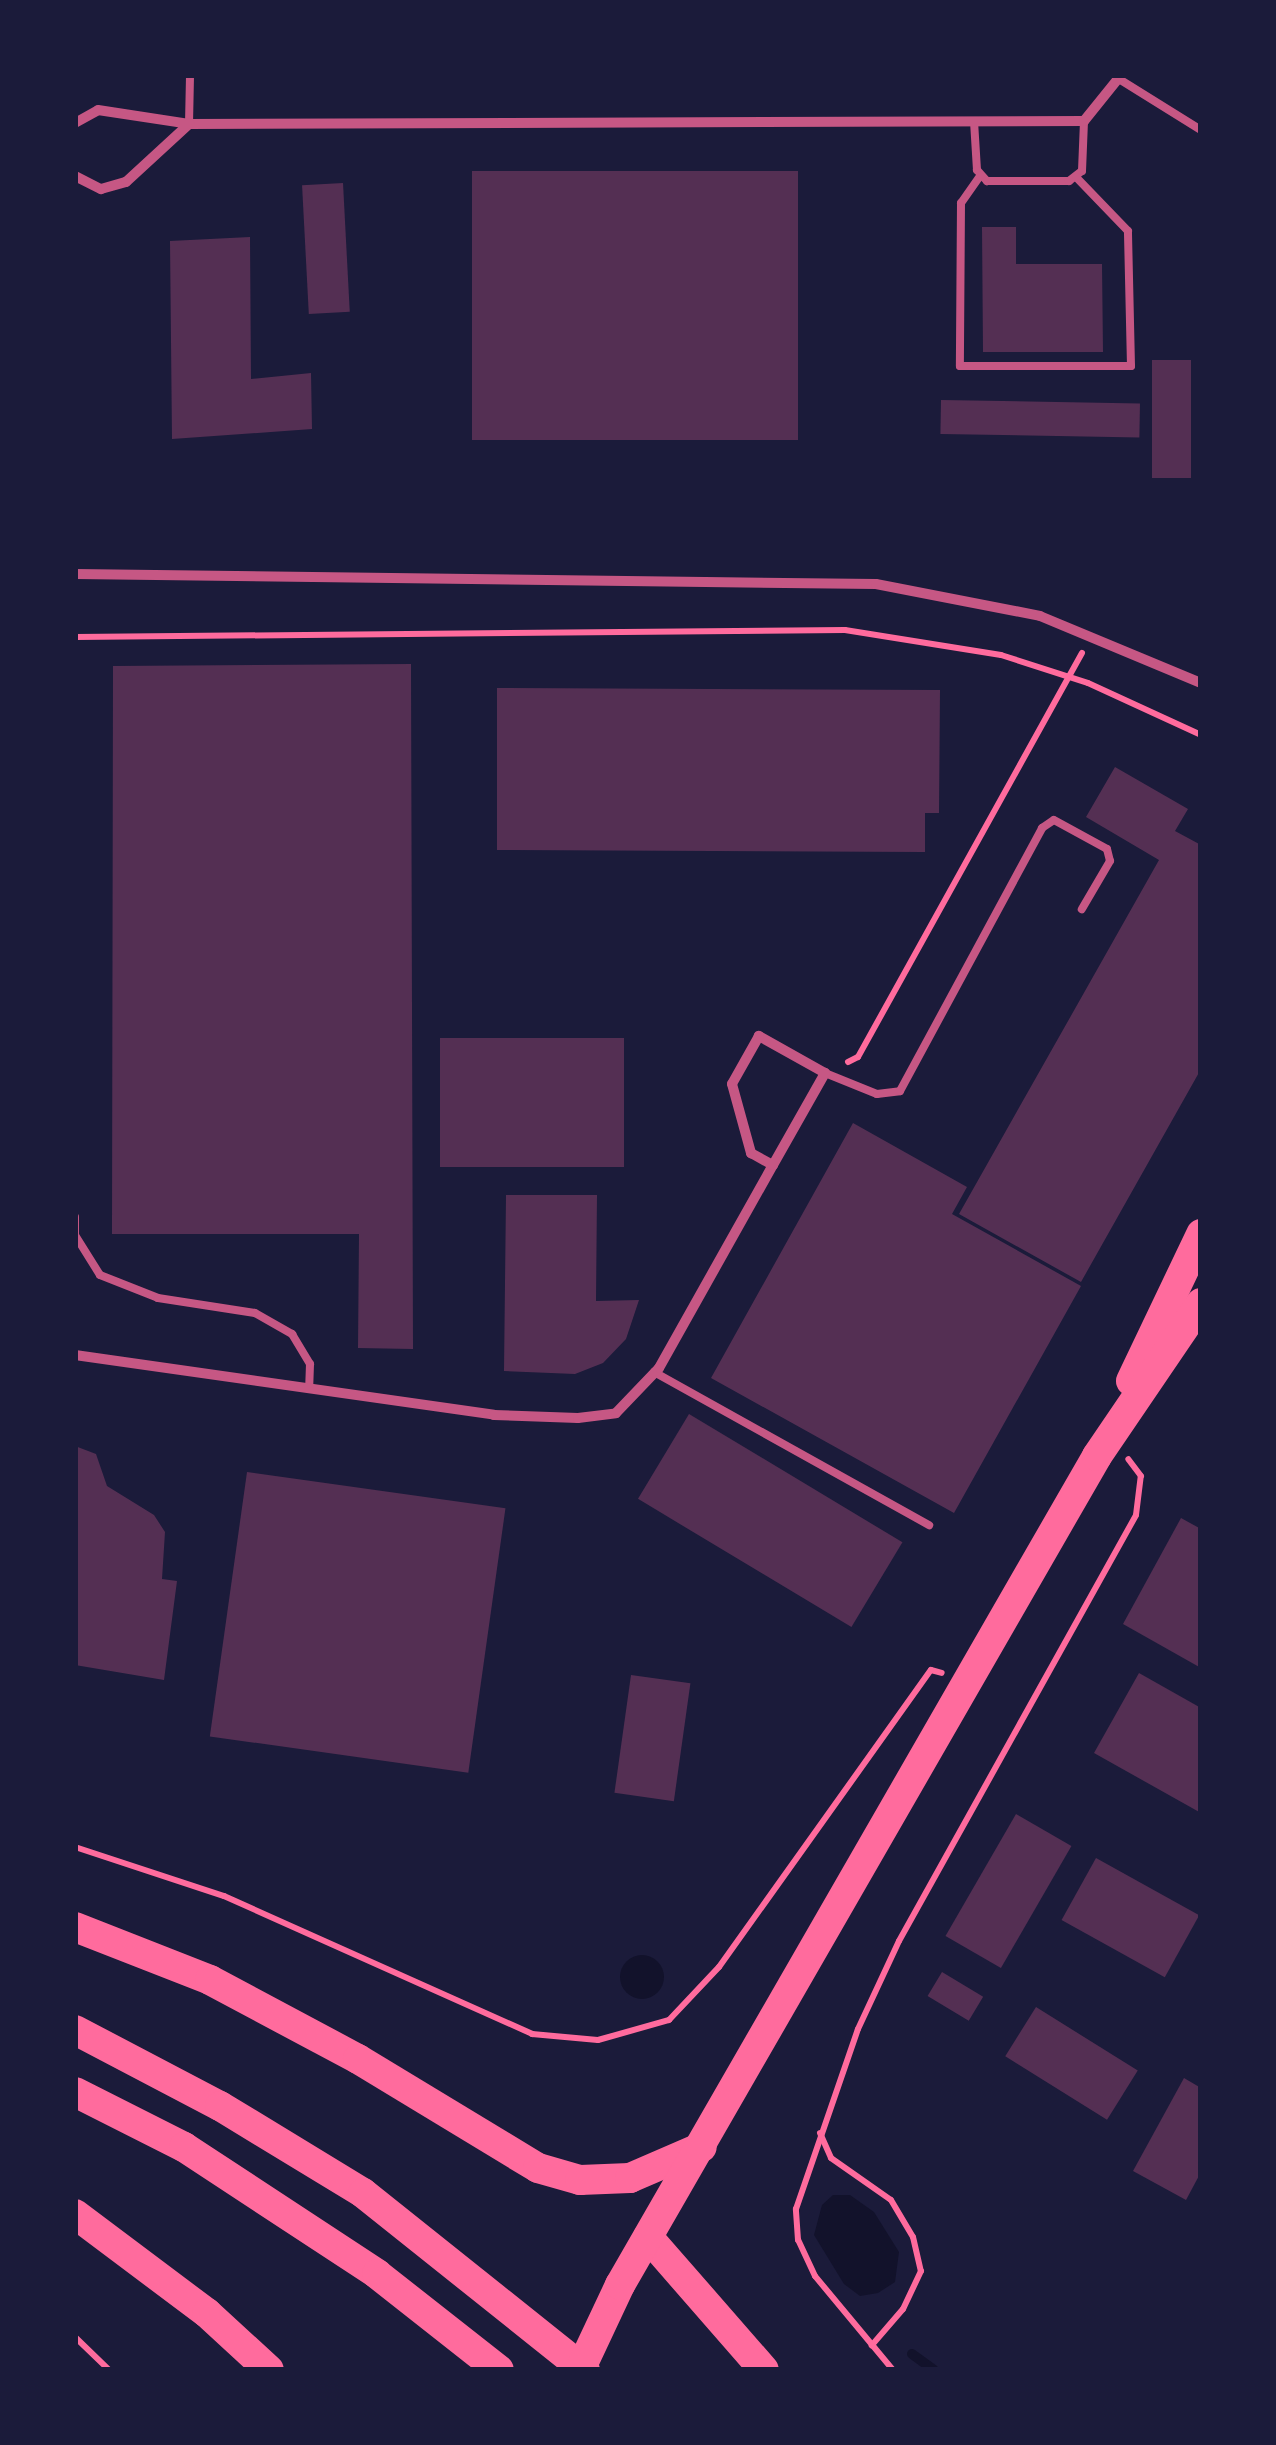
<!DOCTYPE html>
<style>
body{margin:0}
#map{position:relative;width:1276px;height:2445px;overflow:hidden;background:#1b1b3a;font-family:Raleway,sans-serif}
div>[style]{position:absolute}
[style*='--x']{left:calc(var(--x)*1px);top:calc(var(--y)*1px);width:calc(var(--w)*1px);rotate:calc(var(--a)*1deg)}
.water>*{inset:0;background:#12122b}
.round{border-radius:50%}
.stream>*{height:10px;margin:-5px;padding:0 5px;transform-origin:5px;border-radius:5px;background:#12122b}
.building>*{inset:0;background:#542f53;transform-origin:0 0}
.path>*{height:6px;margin:-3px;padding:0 3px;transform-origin:3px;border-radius:3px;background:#ff6b9d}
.service>*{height:8px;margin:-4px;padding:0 4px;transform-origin:4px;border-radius:4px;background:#c65784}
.minor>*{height:10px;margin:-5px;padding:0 5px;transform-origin:5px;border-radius:5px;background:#c65784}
.motorway>*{height:30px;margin:-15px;padding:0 15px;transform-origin:15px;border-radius:15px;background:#ff6b9d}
span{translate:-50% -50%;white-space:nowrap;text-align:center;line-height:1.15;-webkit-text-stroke:8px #1b1b3a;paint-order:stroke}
.frame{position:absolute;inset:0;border:78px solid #1b1b3a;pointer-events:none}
</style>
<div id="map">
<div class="water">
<div class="round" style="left:620px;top:1955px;width:44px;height:44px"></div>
<div style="clip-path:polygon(833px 2195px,850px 2195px,874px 2212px,899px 2252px,895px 2282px,878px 2293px,860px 2296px,844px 2284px,814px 2235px,822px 2205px)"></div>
</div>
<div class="stream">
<div style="--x:912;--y:2354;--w:27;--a:36"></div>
</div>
<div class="building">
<div style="left:472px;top:171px;width:326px;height:269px"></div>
<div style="left:343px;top:183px;width:129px;height:41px;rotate:87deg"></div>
<div style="clip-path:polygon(982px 227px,1016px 227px,1016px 264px,1102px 264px,1103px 352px,983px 352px)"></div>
<div style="clip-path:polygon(250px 237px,251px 379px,311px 373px,312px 429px,172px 439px,170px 241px)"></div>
<div style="left:1152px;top:360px;width:39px;height:118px"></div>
<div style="left:941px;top:400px;width:199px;height:34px;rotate:1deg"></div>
<div style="clip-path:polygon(411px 664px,413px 1349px,358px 1348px,359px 1234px,112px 1234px,113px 666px)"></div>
<div style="clip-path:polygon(497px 688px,940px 690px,939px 813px,925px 813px,925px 852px,497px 850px)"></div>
<div style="clip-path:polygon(1115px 767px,1188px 809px,1175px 831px,1201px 845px,1201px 1069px,1081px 1282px,959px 1214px,1159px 860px,1086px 817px)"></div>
<div style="left:624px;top:1038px;width:129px;height:184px;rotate:90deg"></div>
<div style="clip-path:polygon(853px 1123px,967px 1187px,952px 1214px,1081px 1286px,954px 1513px,711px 1378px)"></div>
<div style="clip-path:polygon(506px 1195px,597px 1195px,596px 1301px,639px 1300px,626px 1339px,603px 1363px,575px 1374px,504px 1371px)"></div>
<div style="left:689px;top:1414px;width:249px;height:99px;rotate:31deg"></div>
<div style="clip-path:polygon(75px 1446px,96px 1454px,107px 1486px,154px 1515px,165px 1532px,162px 1579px,177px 1581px,164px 1680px,75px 1665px)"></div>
<div style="left:247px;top:1472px;width:261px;height:267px;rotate:8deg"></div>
<div style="clip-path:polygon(1181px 1518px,1201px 1529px,1201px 1668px,1123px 1624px)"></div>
<div style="clip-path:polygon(1139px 1673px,1201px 1708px,1201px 1813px,1094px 1753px)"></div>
<div style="left:631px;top:1675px;width:60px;height:119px;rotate:8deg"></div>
<div style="left:1016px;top:1814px;width:64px;height:141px;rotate:30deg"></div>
<div style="left:1096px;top:1858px;width:118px;height:71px;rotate:29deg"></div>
<div style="left:942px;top:1972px;width:48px;height:28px;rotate:31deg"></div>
<div style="left:1036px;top:2007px;width:120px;height:58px;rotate:32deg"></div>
<div style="clip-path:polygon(1184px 2078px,1201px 2088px,1201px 2172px,1186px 2200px,1133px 2171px)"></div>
</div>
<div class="path">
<div style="--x:75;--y:637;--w:770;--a:-0.52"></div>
<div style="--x:845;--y:630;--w:158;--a:9.1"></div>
<div style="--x:1001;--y:655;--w:91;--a:17.8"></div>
<div style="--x:1088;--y:683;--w:124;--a:24.7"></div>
<div style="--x:848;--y:1062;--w:11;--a:-27"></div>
<div style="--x:858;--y:1057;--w:462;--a:-61"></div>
<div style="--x:75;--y:1847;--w:157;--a:18.2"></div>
<div style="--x:224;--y:1896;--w:338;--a:24.1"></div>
<div style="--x:532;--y:2034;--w:66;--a:5.2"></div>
<div style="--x:598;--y:2040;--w:74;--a:-15.7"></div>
<div style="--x:669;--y:2020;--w:73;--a:-46.7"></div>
<div style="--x:719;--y:1967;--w:365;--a:-54.5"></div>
<div style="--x:931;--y:1670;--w:11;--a:15"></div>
<div style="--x:820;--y:2133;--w:27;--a:66"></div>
<div style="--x:831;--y:2158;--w:73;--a:35"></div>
<div style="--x:891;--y:2200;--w:43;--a:59.3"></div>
<div style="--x:913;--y:2237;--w:35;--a:77"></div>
<div style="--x:921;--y:2271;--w:42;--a:115.3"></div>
<div style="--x:903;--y:2309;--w:48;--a:130.7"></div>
<div style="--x:75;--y:2337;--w:47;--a:44.1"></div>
<div style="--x:893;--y:2370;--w:122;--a:-129.7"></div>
<div style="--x:815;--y:2276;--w:40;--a:-115"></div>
<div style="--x:798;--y:2240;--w:31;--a:-94"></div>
<div style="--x:796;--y:2209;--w:190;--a:-71"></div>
<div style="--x:858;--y:2029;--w:97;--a:-65"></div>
<div style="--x:899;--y:1941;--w:487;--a:-60.9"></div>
<div style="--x:1136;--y:1515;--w:39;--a:-83"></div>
<div style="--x:1141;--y:1476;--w:21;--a:-127"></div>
</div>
<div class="service">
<div style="--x:1119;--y:79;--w:97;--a:31.9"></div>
<div style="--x:974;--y:121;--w:49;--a:86.5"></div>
<div style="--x:977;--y:170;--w:15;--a:48"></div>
<div style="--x:987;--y:181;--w:82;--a:0"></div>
<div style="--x:1069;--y:181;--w:16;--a:-38"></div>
<div style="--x:1082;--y:171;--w:50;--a:-87.7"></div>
<div style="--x:189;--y:124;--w:49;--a:-88.8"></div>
<div style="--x:980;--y:176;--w:33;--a:125"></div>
<div style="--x:961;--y:203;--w:163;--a:90.4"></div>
<div style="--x:960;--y:366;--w:171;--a:0"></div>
<div style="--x:1131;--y:366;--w:135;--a:-91.3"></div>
<div style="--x:1128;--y:231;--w:74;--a:-133.9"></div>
<div style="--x:825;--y:1073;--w:56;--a:22"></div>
<div style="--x:877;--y:1094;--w:23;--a:-7"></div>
<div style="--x:900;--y:1091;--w:299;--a:-61.6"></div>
<div style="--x:1042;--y:828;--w:14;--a:-34"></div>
<div style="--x:1054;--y:820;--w:60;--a:28.7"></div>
<div style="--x:1107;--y:849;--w:12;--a:76"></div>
<div style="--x:1110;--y:861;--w:56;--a:120.3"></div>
<div style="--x:75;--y:1217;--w:18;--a:90"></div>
<div style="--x:75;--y:1235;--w:47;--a:58"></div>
<div style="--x:100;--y:1275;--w:62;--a:21.6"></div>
<div style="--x:158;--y:1298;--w:98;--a:8.8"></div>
<div style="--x:255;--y:1313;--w:43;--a:29.6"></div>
<div style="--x:292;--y:1334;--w:35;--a:59"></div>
<div style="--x:310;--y:1364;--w:24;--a:92"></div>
<div style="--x:654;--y:1372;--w:315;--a:29.1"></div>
</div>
<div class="minor">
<div style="--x:75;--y:123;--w:26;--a:-29"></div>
<div style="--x:98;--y:110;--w:92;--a:8.7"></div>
<div style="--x:189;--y:124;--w:895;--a:-0.19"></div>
<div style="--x:1084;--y:121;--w:59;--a:-51.2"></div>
<div style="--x:75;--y:176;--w:29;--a:27"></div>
<div style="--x:101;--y:189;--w:26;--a:-16"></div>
<div style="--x:126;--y:182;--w:86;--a:-42.6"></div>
<div style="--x:75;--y:574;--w:801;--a:0.72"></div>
<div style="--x:876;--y:584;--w:167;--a:11"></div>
<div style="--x:1040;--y:616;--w:174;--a:22.6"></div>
<div style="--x:75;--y:1355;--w:423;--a:8.1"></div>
<div style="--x:494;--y:1415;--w:84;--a:2"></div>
<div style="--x:578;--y:1418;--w:38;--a:-7"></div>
<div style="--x:616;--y:1413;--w:62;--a:-46.3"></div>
<div style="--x:659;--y:1368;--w:233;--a:-60.7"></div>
<div style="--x:773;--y:1165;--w:106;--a:-60.5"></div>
<div style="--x:825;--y:1073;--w:76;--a:-150.7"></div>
<div style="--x:759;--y:1036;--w:55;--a:119.4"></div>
<div style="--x:732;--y:1084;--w:72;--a:74.6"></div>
<div style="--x:751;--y:1153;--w:25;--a:29"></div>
</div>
<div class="motorway">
<div style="--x:1131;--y:1381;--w:163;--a:-64.5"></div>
<div style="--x:75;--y:1927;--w:145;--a:21.4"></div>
<div style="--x:210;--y:1980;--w:168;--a:28.1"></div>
<div style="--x:358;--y:2059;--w:210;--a:31.2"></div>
<div style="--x:538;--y:2168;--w:44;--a:15.9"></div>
<div style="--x:580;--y:2180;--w:50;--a:-2.3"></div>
<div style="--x:630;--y:2178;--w:78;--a:-23.3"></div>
<div style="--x:75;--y:2030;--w:164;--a:27.7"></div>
<div style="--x:220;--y:2106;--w:167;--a:31.3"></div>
<div style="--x:363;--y:2193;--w:284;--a:38.6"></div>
<div style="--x:75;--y:2092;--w:122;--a:26.8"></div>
<div style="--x:184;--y:2147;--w:231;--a:33.3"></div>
<div style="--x:377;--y:2274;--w:155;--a:38.2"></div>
<div style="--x:75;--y:2214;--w:165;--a:36.9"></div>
<div style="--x:207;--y:2313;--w:84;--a:42.6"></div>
<div style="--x:648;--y:2237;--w:176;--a:48.9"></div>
<div style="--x:580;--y:2370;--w:94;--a:-64.8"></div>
<div style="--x:620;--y:2285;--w:956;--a:-60.08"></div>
<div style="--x:1097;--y:1456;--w:185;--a:-55.8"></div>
</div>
<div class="frame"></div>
</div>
